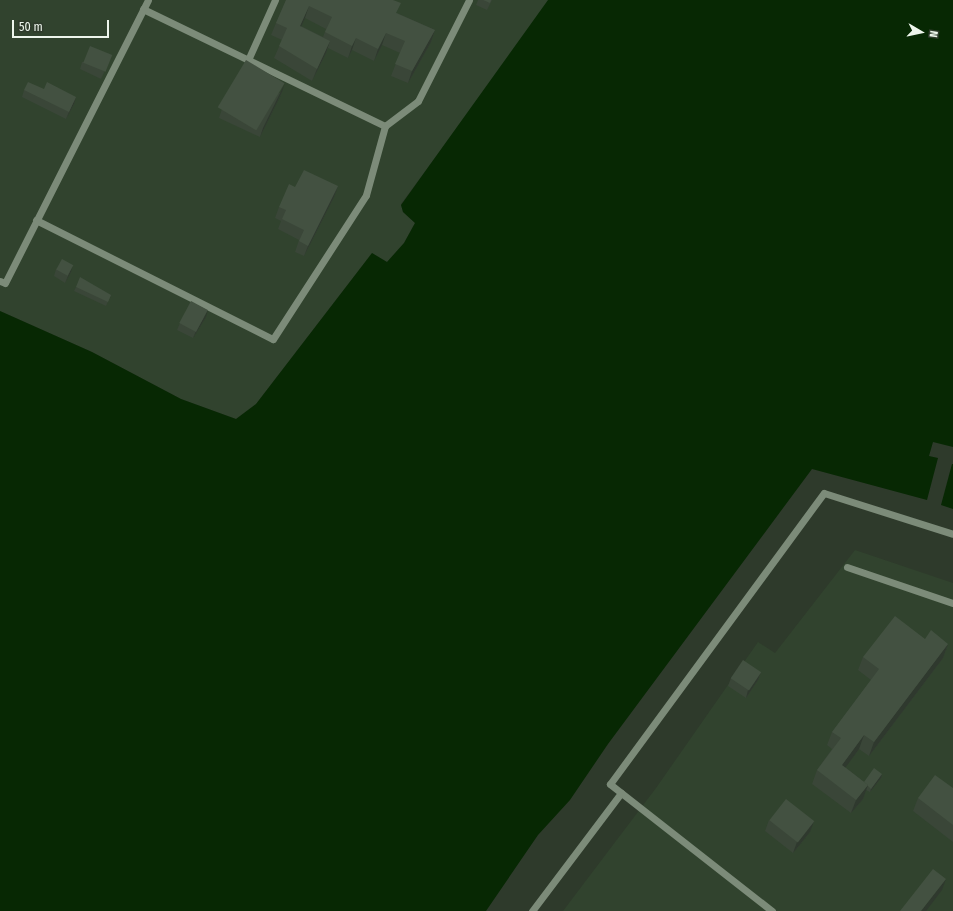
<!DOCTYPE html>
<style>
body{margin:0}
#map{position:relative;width:953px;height:911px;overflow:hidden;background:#2e3a2b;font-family:"Fira Sans Condensed",sans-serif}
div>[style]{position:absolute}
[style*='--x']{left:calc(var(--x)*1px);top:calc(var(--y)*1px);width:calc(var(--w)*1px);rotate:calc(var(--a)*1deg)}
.built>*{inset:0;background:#31432e}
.water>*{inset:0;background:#072803}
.service>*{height:7px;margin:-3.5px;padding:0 3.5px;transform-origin:3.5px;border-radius:3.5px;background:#7c8b79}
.wall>*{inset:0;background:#3a4638}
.shaded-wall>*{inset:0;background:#2f392e}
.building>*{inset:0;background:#435141;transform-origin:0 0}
span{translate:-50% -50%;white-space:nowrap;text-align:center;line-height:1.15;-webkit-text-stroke:4px #2e3a2b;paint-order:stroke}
.north{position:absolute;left:901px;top:12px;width:40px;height:40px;-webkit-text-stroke:3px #2e3a2b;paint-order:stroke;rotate:99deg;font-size:11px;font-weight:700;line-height:16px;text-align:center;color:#edf5ec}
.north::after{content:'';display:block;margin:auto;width:14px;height:18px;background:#edf5ec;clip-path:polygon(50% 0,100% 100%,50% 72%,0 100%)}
.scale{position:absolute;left:12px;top:20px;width:97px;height:18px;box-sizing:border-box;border:2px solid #edf5ec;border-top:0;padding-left:5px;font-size:12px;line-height:14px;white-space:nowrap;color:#edf5ec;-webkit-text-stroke:3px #2e3a2b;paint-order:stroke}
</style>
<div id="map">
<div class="built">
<div style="clip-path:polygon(0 0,548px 0,550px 2px,401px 204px,403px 212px,415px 223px,404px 243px,387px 262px,372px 253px,256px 404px,236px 419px,181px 399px,92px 352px,0 311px)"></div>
<div style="clip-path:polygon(855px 550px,953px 583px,953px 911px,563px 911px,656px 788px,758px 642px,775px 653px)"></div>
</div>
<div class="water">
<div style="clip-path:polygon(548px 0,953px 0,953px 447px,933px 442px,929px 456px,938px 458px,927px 500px,812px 469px,608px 744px,570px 800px,538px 835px,486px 911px,0 911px,0 311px,92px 352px,181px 399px,236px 419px,256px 404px,372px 253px,387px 262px,404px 243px,415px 223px,403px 212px,401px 205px)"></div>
<div style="clip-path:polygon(952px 464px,953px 464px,953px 509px,941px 505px)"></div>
</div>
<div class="service">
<div style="--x:143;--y:9;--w:269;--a:25.8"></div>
<div style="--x:248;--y:60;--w:66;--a:-65.8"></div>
<div style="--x:36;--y:220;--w:265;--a:26.7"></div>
<div style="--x:273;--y:339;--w:171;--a:-57.1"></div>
<div style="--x:366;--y:195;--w:72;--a:-74.6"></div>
<div style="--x:385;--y:126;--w:41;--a:-37.1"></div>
<div style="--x:418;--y:101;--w:113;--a:-63.2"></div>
<div style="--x:0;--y:281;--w:5;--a:22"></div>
<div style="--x:5;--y:283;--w:317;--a:-63.2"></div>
<div style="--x:847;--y:567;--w:112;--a:18.8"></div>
<div style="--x:532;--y:911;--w:148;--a:-53"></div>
<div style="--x:772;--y:911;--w:206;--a:-141.9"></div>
<div style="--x:610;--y:784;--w:361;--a:-53.7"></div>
<div style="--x:824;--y:493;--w:135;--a:17.6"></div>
</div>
<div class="wall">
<div style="clip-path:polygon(evenodd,286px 0,397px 13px,435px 30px,431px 42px,408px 83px,391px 76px,400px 53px,382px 45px,374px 61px,352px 50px,348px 58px,328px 48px,326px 53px,312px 81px,274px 58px,282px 40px,271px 35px,276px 23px,286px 0,305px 18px,326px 29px,323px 37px,301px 26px,305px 18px)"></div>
<div style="clip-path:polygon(478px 0,492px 0,487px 10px,476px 5px)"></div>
<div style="clip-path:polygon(82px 62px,109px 62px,101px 79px,80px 69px)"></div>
<div style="clip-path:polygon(44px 89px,76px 97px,74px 104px,66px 119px,22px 97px,24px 90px)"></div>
<div style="clip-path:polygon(282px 92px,260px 137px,219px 118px,222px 109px)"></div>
<div style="clip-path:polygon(338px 186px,334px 197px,304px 256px,295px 252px,299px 240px,278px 229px,281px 221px,275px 218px,279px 207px,295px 187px)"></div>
<div style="clip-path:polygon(56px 269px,71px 272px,65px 283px,54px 276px)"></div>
<div style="clip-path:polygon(76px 287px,111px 295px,106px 306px,74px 291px)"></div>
<div style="clip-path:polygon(206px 317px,193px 338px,177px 330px,180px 323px)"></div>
<div style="clip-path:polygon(925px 639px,948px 644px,943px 658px,869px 756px,859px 749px,845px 767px,864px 782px,882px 774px,881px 778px,870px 792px,866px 790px,863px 799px,851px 813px,812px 784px,817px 770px,832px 749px,827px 745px,832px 732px,871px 680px,858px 670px,863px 657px)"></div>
<div style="clip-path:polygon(761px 672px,758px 680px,746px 698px,728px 686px,731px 678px)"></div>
<div style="clip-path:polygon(953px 788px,953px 842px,913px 811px,918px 798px)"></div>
<div style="clip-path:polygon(769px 820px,810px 832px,793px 853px,765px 831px)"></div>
</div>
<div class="shaded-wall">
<div style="clip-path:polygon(309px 6px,305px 18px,296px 38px,300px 26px)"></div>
<div style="clip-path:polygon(435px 30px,431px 42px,408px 83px,412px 71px)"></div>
<div style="clip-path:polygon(386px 33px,382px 45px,374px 61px,378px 49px)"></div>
<div style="clip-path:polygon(356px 38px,352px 50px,348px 58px,352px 46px)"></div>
<div style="clip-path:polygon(330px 41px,326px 53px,312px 81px,317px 69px)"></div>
<div style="clip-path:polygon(285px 83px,282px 92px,260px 137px,263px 128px)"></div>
<div style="clip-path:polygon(76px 97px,74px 104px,66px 119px,69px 112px)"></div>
<div style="clip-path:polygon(338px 186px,334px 197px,304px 256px,308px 246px)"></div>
<div style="clip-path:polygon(73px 265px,71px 272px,65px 283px,68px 276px)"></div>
<div style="clip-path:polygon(208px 310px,206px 317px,193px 338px,196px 331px)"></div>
<div style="clip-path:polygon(948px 644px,943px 658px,869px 756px,874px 742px)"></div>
<div style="clip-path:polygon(761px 672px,758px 680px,746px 698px,748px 690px)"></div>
<div style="clip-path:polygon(864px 735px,859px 749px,837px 779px,842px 765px)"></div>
<div style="clip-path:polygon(882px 774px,881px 778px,870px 792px,871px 789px)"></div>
<div style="clip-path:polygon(868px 785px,863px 799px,851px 813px,856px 800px)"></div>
<div style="clip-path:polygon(814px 821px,810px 832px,793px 853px,797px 842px)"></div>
<div style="clip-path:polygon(946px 879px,942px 890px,926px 911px,921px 911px)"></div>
</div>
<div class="building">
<div style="clip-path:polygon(286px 0,393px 0,401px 3px,396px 13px,435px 30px,412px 71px,395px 64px,405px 41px,386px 33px,378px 49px,356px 38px,352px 46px,325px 32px,332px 17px,309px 6px,300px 26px,330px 41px,317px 69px,279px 46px,287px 28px,276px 23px)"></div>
<div style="clip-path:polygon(483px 0,491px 0,490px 3px)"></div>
<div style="left:90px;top:46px;width:24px;height:18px;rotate:22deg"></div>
<div style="left:246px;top:60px;width:45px;height:55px;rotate:31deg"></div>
<div style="clip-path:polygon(28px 82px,44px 89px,47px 82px,76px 97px,69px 112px,24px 90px)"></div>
<div style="clip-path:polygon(304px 170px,338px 186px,308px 246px,299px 241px,304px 230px,282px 219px,286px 210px,279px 207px,289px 184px,295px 187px)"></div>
<div style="left:62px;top:259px;width:13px;height:12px;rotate:29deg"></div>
<div style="clip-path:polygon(80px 277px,111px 295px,108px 302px,76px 287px)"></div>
<div style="left:191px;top:301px;width:19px;height:25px;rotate:28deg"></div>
<div style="clip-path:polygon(895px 616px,925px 639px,931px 630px,948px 644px,874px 742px,864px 735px,842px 765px,868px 785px,856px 800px,817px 770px,841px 738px,832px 732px,879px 669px,863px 657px)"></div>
<div style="left:743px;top:660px;width:22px;height:22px;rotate:34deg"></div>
<div style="clip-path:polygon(874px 768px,882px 774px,871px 789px,868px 786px,868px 785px,864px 782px)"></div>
<div style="clip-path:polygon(935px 775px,953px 788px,953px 825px,918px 798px)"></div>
<div style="left:786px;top:799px;width:36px;height:27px;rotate:38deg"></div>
<div style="clip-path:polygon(933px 869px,946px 879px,921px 911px,900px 911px)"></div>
</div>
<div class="north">N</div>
<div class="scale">50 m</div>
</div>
